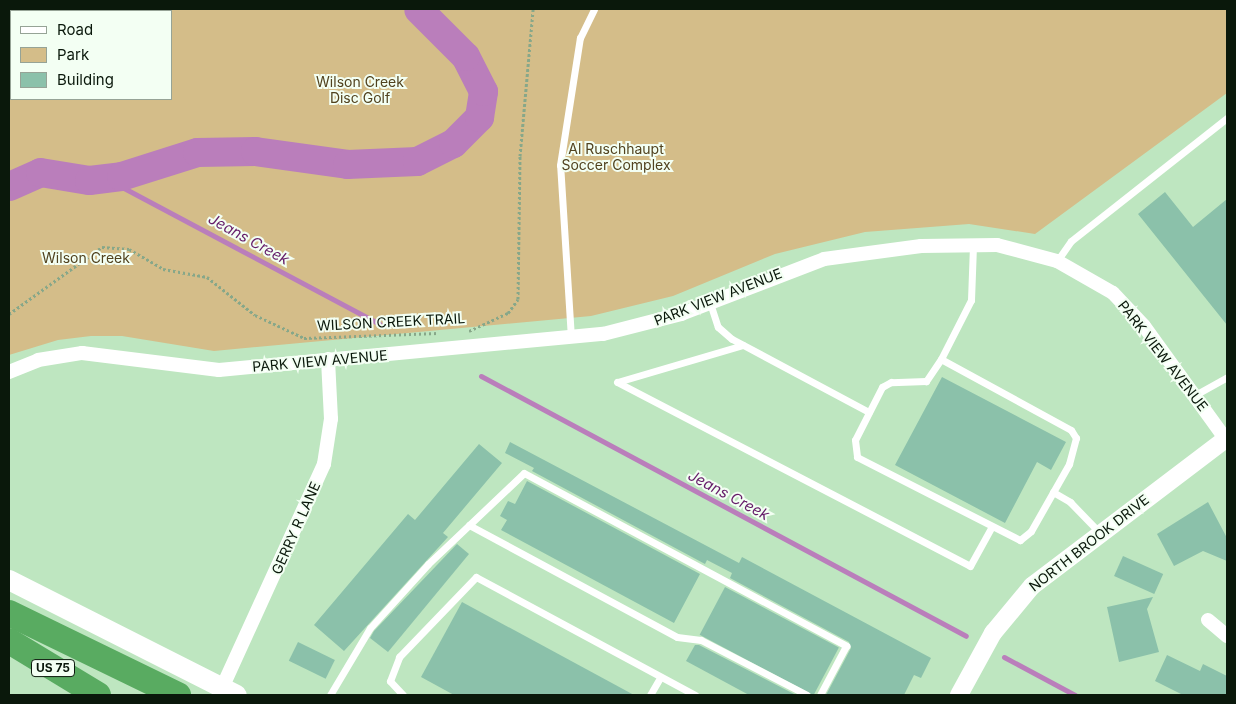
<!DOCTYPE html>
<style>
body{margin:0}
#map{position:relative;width:1236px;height:704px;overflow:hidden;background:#bee6c0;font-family:Inter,sans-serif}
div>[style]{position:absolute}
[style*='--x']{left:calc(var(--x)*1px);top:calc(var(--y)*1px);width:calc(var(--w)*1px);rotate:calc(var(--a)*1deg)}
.green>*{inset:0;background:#d4bd89}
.stream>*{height:5px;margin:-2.5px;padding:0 2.5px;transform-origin:2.5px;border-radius:2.5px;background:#ba7ebb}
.river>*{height:29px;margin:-14.5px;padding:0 14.5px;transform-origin:14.5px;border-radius:14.5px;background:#ba7ebb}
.building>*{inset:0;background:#8bc1aa;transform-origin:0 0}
.path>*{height:3px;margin-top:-1.5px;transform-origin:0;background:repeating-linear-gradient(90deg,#87a789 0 2.5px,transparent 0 5px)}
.service>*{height:7px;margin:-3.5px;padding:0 3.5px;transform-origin:3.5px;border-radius:3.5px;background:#fff}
.minor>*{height:14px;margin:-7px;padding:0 7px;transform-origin:7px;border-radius:7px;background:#fff}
.tertiary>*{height:18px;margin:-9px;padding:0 9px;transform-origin:9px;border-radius:9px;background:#fff}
.secondary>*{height:20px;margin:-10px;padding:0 10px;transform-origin:10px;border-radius:10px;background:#fff}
.motorway>*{height:26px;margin:-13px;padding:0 13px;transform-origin:13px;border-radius:13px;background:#59ab61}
span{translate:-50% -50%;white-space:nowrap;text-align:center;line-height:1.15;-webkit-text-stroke:4px #f3fff3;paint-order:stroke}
.shield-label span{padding:1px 4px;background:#f3fff3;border:1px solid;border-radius:4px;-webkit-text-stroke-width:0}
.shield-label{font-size:12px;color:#0a180b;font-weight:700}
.park-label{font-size:14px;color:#51421e}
.street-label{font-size:14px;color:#0a180b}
.water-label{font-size:15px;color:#651d69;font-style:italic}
.frame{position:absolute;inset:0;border:10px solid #0a180b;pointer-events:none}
.legend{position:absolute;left:10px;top:10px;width:162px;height:90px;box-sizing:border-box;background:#f3fff3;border:1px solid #96a396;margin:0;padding:6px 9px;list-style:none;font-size:15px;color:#0a180b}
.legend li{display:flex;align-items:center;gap:10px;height:25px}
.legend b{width:25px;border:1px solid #96a396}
</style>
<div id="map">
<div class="green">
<div style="clip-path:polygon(83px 9px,1227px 9px,1227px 93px,1035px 234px,969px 224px,865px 232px,775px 254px,673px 296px,591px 316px,214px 351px,122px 336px,91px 336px,58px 340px,9px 355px,9px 73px,11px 99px,171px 99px,171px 11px,80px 11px)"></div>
</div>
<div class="stream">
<div style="--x:105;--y:178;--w:311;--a:28"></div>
<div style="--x:481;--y:376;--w:550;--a:28.19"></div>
<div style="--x:1004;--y:657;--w:81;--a:28.2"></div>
</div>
<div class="river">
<div style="--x:9;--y:186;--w:34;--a:-24"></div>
<div style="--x:40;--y:172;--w:50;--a:9.3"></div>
<div style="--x:89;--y:180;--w:32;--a:-7"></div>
<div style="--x:121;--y:176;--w:80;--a:-17.5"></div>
<div style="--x:197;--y:152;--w:58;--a:-1"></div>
<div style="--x:255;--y:151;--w:93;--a:8"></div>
<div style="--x:347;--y:164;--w:70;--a:-2.5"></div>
<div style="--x:417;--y:161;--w:40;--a:-26.6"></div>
<div style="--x:453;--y:143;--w:37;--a:-45"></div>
<div style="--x:479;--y:117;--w:26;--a:-81"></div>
<div style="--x:483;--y:91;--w:39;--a:-117"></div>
<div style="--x:465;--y:56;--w:66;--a:-135"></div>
</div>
<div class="building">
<div style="clip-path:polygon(1165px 192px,1193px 227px,1227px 199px,1227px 325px,1138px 214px)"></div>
<div style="clip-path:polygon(942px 377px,1066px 442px,1051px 470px,1037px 462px,1005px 523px,895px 465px)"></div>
<div style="clip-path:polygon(510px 442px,739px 563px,742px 557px,931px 658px,921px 678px,914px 675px,904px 695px,826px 695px,851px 648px,849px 642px,730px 578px,732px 573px,707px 560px,705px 564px,532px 471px,534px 468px,505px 453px)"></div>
<div style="clip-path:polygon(479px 444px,502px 463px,443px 533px,448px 537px,344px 651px,314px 625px,408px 514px,415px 520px)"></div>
<div style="clip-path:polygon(527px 481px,700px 574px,674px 623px,501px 530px,507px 520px,500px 516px,508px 501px,515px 504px)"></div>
<div style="clip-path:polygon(1208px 502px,1227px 538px,1227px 561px,1203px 551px,1174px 566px,1157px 534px)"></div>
<div style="clip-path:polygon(457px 544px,469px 554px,388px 652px,370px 638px,374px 631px)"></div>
<div style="left:1123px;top:556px;width:44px;height:22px;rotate:24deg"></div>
<div style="left:725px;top:587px;width:129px;height:54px;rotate:28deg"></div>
<div style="clip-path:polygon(1153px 597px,1147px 609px,1159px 652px,1119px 662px,1107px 607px)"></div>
<div style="clip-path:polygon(462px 602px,634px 695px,454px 695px,421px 677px)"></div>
<div style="left:298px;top:642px;width:41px;height:21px;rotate:26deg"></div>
<div style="clip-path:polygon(695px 645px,699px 645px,796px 695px,749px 695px,686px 661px)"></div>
<div style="clip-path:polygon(1167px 655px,1200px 671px,1203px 664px,1227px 676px,1227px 695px,1183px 695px,1155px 681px)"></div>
</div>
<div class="path">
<div style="--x:9;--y:314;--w:115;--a:-35.8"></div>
<div style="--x:102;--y:247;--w:27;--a:4"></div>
<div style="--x:129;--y:249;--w:39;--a:30"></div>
<div style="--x:163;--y:269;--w:45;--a:10.3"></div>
<div style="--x:207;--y:277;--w:61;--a:38.4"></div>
<div style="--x:255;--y:315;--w:54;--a:25.1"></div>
<div style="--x:304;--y:338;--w:134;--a:-2.1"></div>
<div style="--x:469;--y:331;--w:43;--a:-24.8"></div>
<div style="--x:508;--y:313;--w:17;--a:-54"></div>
<div style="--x:518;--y:299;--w:143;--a:-89.2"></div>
<div style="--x:520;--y:156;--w:148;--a:-84.9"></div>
</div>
<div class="service">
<div style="--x:1057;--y:261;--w:24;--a:-55"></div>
<div style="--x:1071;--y:241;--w:199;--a:-38.3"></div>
<div style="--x:710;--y:303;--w:25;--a:72"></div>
<div style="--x:718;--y:327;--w:18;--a:41"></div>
<div style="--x:732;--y:339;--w:155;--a:28.1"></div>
<div style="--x:571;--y:338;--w:173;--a:-93.6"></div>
<div style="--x:560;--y:165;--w:129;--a:-81.1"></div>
<div style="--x:580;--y:38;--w:32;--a:-64"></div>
<div style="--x:743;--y:345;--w:131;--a:163.6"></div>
<div style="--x:617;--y:382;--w:398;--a:27.5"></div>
<div style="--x:970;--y:566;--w:43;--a:-61.1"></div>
<div style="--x:941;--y:359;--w:27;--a:124"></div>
<div style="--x:926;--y:381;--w:35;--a:178"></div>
<div style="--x:891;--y:382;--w:10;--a:151"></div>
<div style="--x:882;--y:387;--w:59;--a:117"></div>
<div style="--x:855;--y:440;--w:17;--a:83"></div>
<div style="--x:857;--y:457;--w:183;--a:27"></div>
<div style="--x:1020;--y:540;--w:14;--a:-39"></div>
<div style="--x:1031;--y:531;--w:77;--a:-60.4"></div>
<div style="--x:1069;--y:464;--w:27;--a:-75"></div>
<div style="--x:1076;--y:438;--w:9;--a:-122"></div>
<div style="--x:1071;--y:430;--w:148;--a:-151.4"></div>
<div style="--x:941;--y:359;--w:66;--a:-63"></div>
<div style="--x:971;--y:300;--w:55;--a:-87.9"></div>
<div style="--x:1195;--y:395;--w:37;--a:-29"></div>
<div style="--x:1053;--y:492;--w:20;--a:30"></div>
<div style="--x:1070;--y:502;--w:43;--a:45.9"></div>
<div style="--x:469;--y:525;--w:236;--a:28.3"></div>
<div style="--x:677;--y:637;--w:24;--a:7"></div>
<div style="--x:701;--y:640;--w:119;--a:27.4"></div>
<div style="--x:330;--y:695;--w:78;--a:-59.2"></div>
<div style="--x:370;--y:628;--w:86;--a:-47.8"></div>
<div style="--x:428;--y:564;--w:132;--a:-43.5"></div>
<div style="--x:524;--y:473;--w:366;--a:28.2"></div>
<div style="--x:846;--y:646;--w:55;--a:118"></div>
<div style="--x:403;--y:695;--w:19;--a:-133"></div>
<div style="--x:390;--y:681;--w:26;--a:-69"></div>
<div style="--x:399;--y:657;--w:111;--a:-46.1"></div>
<div style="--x:476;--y:577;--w:249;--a:28.3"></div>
<div style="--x:650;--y:695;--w:20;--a:-60"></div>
</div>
<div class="minor">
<div style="--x:56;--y:11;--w:4;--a:-34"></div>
<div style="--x:9;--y:51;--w:3;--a:-45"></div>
<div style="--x:9;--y:372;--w:31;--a:-22"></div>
<div style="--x:38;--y:360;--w:45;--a:-9"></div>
<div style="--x:82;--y:353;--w:138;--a:7.1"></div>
<div style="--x:219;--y:370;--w:386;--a:-5.4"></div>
<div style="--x:603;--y:334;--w:81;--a:-14.4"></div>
<div style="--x:681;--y:314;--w:153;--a:-21"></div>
<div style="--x:824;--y:259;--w:98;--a:-7.6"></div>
<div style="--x:921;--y:246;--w:76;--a:-0.8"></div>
<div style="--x:997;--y:245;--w:62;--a:14.9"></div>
<div style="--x:1057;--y:261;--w:64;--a:29.7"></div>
<div style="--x:1113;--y:293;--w:45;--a:46.8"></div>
<div style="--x:1144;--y:326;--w:142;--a:54.2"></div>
<div style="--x:1208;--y:620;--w:25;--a:40"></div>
<div style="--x:222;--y:688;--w:246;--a:-65.5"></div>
<div style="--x:324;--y:464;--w:46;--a:-81.2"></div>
<div style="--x:331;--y:419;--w:60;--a:-92.9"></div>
</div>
<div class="tertiary">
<div style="--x:959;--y:695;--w:71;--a:-61.3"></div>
<div style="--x:993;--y:633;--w:61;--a:-50.3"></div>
<div style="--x:1032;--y:586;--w:245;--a:-37.2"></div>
</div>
<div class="secondary">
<div style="--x:9;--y:580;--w:255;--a:26.8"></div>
</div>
<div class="motorway">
<div style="--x:9;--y:613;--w:188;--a:25.9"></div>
<div style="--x:9;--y:641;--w:104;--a:31.2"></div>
</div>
<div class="shield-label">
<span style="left:53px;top:668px">US 75</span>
</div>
<div class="park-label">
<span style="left:360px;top:90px">Wilson Creek<br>Disc Golf</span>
<span style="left:616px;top:157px">Al Ruschhaupt<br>Soccer Complex</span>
<span style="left:86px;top:258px">Wilson Creek</span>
</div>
<div class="street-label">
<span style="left:718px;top:297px;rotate:-21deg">PARK VIEW AVENUE</span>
<span style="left:391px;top:322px;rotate:-3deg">WILSON CREEK TRAIL</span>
<span style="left:1163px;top:356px;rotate:52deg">PARK VIEW AVENUE</span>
<span style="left:320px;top:361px;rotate:-5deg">PARK VIEW AVENUE</span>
<span style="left:296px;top:528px;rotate:-66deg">GERRY R LANE</span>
<span style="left:1089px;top:543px;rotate:-38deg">NORTH BROOK DRIVE</span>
</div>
<div class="water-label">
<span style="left:249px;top:239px;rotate:29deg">Jeans Creek</span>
<span style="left:729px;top:495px;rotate:28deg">Jeans Creek</span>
</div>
<div class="frame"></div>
<ul class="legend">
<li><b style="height:6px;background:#fff"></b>Road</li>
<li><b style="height:14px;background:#d4bd89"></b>Park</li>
<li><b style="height:14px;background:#8bc1aa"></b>Building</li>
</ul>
</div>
